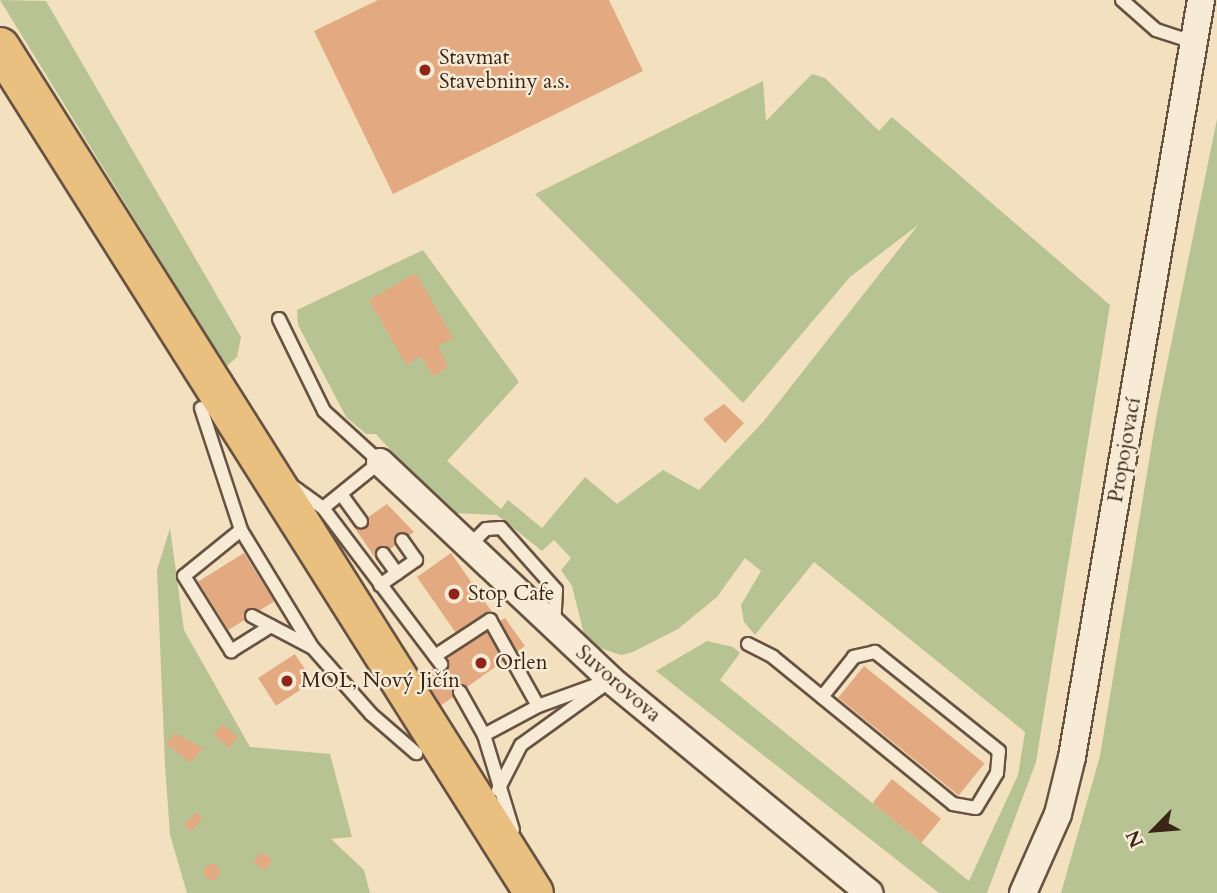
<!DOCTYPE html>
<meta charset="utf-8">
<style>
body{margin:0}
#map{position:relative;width:1217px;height:893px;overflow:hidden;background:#f3e0bf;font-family:Cardo,serif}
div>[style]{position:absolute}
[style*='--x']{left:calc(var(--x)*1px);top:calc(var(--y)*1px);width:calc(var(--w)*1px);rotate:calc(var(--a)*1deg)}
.green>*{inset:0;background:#b8c394}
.building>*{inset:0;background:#e3a980;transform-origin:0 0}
.round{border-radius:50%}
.roads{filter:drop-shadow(2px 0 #685342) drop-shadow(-2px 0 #685342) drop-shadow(0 2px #685342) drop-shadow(0 -2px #685342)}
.lane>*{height:12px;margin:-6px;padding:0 6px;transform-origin:6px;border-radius:6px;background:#f7ebd5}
.street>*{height:26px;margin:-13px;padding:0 13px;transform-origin:13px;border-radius:13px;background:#f7ebd5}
.highway>*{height:38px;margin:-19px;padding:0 19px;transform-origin:19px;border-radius:19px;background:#eac080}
.dots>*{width:19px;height:19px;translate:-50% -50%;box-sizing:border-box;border:4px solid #f7ebd5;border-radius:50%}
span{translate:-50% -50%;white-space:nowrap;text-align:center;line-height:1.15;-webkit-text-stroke:5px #f7ebd5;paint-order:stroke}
.poi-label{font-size:21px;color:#392418}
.left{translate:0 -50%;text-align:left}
.street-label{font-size:21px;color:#392418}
.north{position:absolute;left:1119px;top:795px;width:70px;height:70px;-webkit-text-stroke:5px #f7ebd5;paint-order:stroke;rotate:245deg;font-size:19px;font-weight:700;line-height:28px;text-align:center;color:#392418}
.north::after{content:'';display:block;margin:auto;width:24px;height:32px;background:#392418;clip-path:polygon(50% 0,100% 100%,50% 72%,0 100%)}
</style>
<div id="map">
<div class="green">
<div style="clip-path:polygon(0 0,46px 1px,241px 337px,237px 357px,226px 367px)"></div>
<div style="clip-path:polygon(812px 74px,825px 78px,879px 131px,892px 117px,1110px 305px,1036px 762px,987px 893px,939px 893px,656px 671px,707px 641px,733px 647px,740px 653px,720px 680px,969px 881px,1018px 775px,1025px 732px,814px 562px,755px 635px,744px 622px,741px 605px,761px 571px,745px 558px,717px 597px,678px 629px,633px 652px,621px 655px,600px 648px,584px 634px,572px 586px,561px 570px,571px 558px,554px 540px,542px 551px,497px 515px,453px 513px,442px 507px,376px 434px,366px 434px,346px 417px,298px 325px,297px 310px,423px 250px,519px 382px,447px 461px,501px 509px,508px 500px,542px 528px,585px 477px,617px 504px,663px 470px,699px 490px,763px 422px,918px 225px,850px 277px,743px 403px,535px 194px,763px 81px,766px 121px)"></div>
<div style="clip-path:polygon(1217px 119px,1217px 893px,1061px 893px,1100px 756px,1157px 413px)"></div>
<div style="clip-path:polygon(170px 528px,184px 630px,250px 747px,330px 754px,352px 837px,331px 839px,364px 870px,370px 893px,187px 893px,170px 835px,165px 765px,157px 570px)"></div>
</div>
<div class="building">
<div style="clip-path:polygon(378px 0,609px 0,643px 71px,393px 194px,314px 31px)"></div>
<div style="clip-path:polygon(416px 273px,453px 338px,438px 346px,448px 367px,433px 376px,421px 356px,406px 365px,369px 300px)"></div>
<div style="clip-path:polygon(724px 404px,744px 423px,725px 443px,703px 419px)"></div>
<div style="clip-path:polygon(387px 504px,414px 532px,376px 559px,354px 527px)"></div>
<div style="left:244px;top:553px;width:57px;height:54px;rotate:58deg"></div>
<div style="clip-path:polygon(451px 553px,499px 622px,505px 618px,525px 646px,436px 709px,416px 681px,465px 646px,417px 577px)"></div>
<div style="left:295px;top:654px;width:33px;height:44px;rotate:57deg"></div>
<div style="left:864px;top:666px;width:155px;height:41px;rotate:39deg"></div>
<div style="left:223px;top:724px;width:20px;height:14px;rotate:41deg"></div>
<div style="clip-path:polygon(175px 733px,203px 748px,191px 763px,166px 744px)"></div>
<div style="left:892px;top:779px;width:63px;height:31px;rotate:39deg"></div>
<div style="left:196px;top:812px;width:9px;height:18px;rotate:41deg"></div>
<div style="left:261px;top:852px;width:14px;height:13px;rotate:36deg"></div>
<div class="round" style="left:204px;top:864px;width:16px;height:16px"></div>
</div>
<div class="roads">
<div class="lane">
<div style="--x:1122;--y:0;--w:45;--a:41.4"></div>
<div style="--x:1156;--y:30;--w:40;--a:18"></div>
<div style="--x:279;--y:319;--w:102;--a:63.9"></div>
<div style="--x:324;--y:411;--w:76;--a:42.3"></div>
<div style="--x:380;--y:462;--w:73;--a:141.1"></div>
<div style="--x:201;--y:408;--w:128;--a:71.8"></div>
<div style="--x:241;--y:530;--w:137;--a:58.7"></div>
<div style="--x:312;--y:647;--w:89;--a:48.6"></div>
<div style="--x:371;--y:714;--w:60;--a:40.9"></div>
<div style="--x:294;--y:487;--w:36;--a:36"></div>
<div style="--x:323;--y:508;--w:196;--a:52.9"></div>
<div style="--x:341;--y:494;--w:34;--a:54"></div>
<div style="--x:241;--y:530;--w:73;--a:141.1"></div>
<div style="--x:184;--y:576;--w:89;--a:57.9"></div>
<div style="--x:231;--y:651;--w:47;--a:-32"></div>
<div style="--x:271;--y:626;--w:45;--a:27.7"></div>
<div style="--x:468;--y:547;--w:25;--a:-45"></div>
<div style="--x:486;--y:529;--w:15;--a:-4"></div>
<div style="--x:501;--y:528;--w:83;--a:48.4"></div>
<div style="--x:556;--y:590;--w:36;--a:93"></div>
<div style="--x:383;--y:554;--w:24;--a:54"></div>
<div style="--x:380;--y:585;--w:44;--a:-34.8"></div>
<div style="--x:416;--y:560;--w:24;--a:-125"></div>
<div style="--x:252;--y:616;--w:21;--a:28"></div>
<div style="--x:748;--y:644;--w:28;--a:27"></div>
<div style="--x:773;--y:657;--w:63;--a:39.2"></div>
<div style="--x:822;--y:697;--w:169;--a:39.2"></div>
<div style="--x:953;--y:804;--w:23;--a:10"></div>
<div style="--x:976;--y:808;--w:41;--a:-59"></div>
<div style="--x:997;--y:773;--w:22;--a:-85"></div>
<div style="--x:999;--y:751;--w:159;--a:-141.4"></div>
<div style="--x:875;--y:652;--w:22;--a:167"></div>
<div style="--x:854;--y:657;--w:51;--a:128.7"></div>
<div style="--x:435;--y:656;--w:66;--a:-33.2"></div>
<div style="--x:490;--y:620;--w:98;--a:60.8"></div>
<div style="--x:460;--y:692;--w:49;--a:60.8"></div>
<div style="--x:484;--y:735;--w:99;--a:73"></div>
<div style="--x:484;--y:735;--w:61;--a:-28.2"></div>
<div style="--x:538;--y:706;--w:73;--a:-19.9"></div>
<div style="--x:498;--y:790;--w:51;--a:-62.9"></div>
<div style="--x:521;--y:745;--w:111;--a:-35.8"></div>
</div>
<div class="street">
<div style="--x:380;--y:462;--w:318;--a:43.3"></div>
<div style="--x:611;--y:680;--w:335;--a:39.5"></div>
<div style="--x:1023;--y:893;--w:86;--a:-66.1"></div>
<div style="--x:1058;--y:814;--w:59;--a:-76.2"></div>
<div style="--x:1072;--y:757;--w:768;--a:-80.33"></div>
</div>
<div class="highway">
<div style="--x:0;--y:47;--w:1000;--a:57.74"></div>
</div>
</div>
<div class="dots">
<div style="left:425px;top:70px;background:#8f2418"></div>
<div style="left:454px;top:594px;background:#8f2418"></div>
<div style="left:481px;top:663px;background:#8f2418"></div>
<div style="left:287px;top:681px;background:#8f2418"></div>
</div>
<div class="poi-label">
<span class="left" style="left:439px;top:70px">Stavmat<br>Stavebniny a.s.</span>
<span class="left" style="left:468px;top:594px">Stop Cafe</span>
<span class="left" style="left:495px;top:663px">Orlen</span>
<span class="left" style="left:301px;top:681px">MOL, Nový Jičín</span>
</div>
<div class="street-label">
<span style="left:1125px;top:450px;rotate:-80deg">Propojovací</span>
<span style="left:618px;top:684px;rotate:41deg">Suvorovova</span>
</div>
<div class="north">N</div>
</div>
